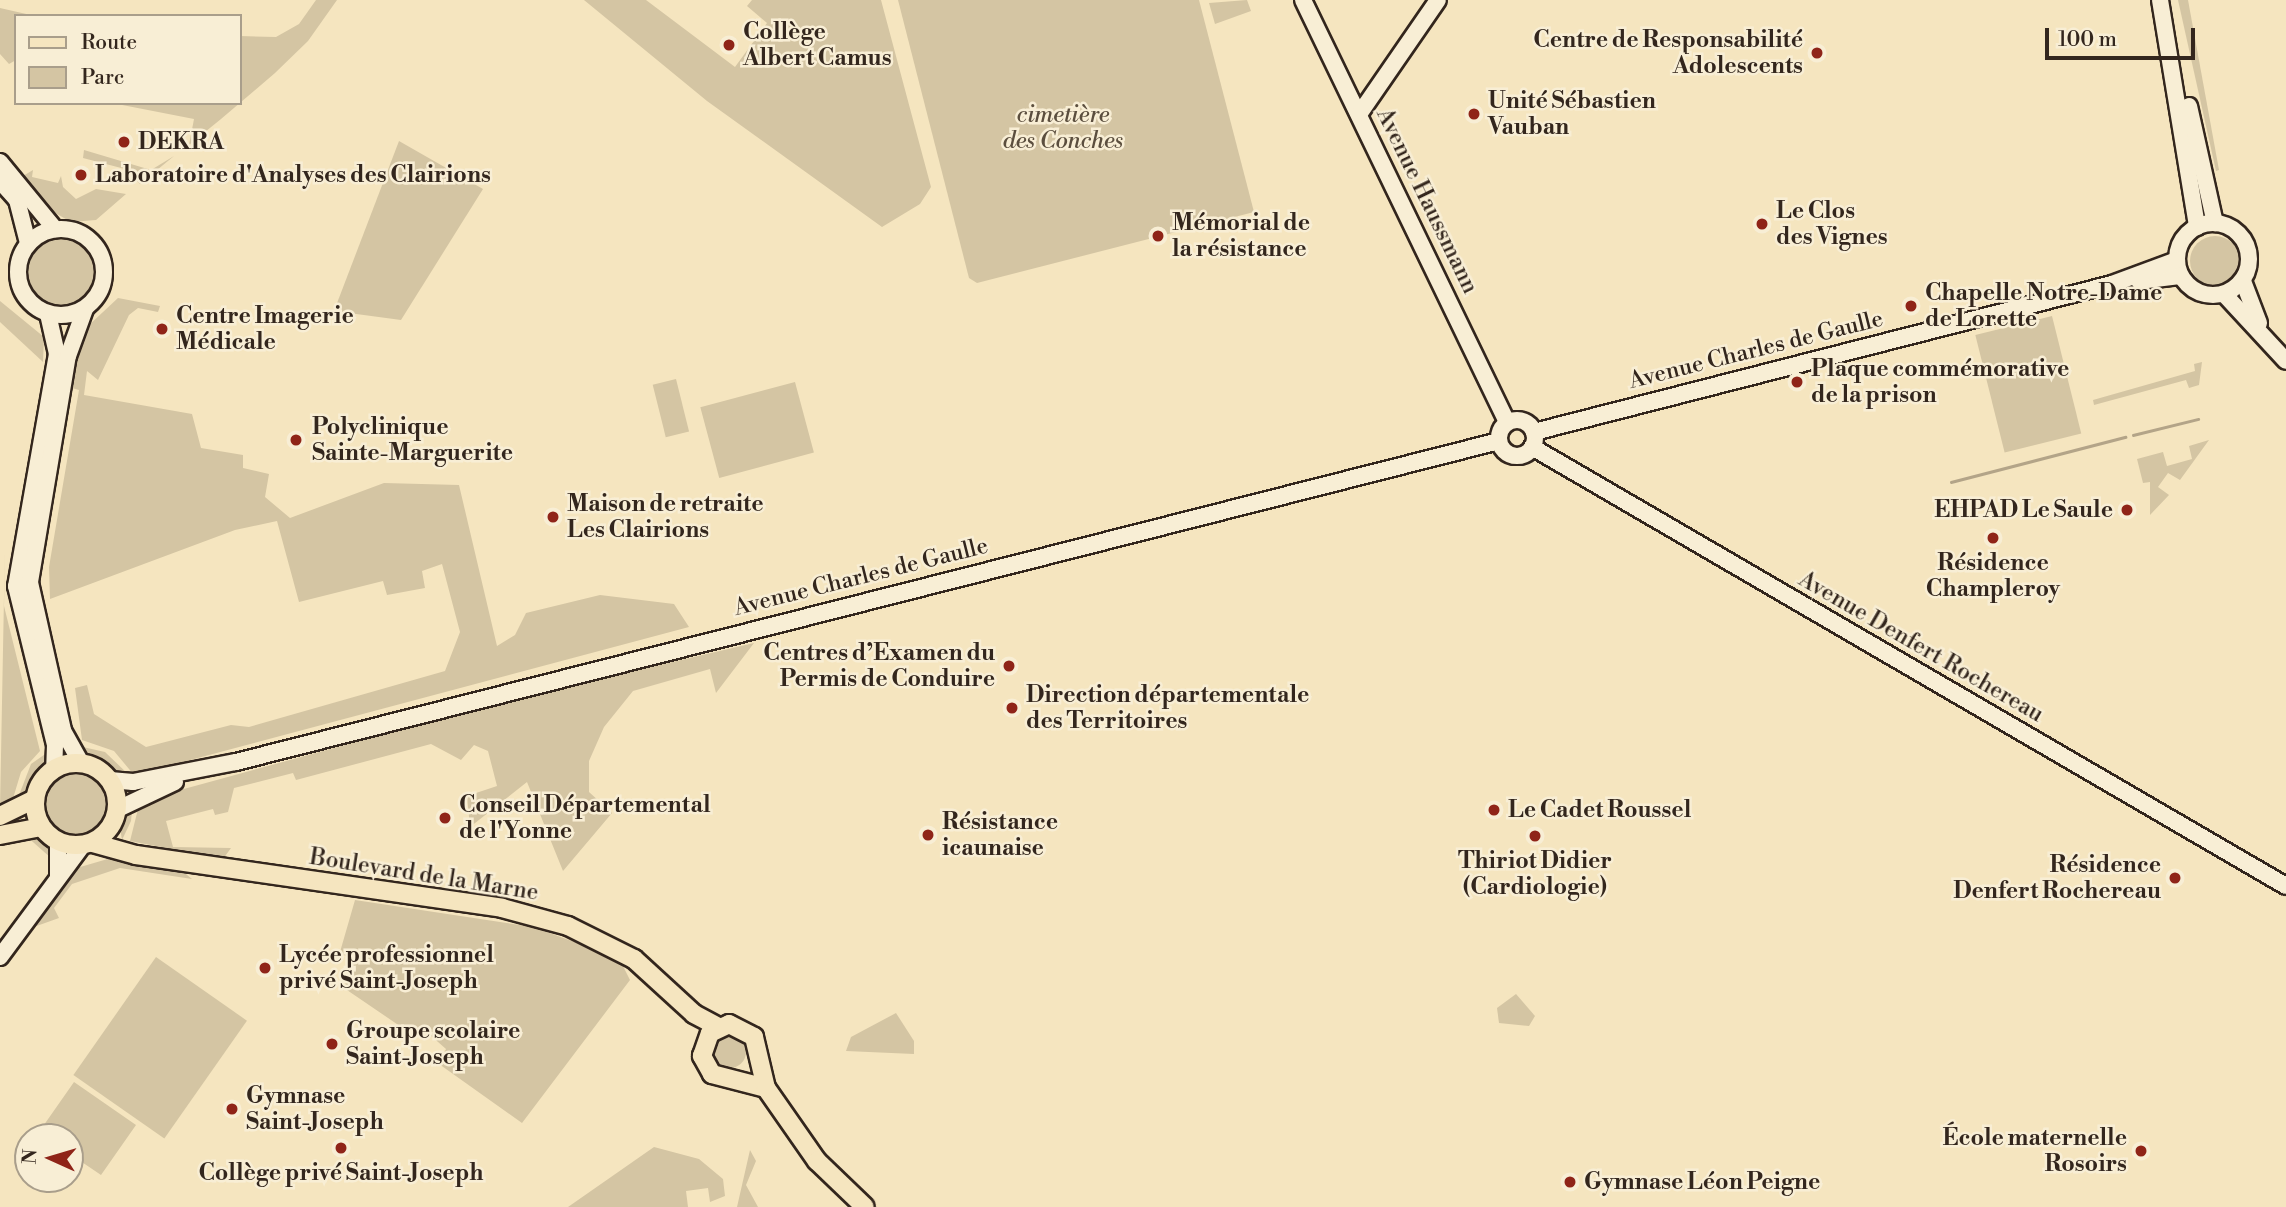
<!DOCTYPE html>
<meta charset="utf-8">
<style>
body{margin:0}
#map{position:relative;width:2286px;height:1207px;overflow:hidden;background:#f5e5bf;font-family:"Libre Bodoni",serif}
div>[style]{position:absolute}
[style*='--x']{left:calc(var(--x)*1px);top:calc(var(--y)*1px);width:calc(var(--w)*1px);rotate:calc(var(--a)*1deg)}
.green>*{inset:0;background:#d4c5a3;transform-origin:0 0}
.round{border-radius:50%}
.stream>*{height:2.5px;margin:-1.25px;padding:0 1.25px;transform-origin:1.25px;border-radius:1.25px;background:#b3a488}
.roads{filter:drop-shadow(2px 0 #33261d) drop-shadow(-2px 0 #33261d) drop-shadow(0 2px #33261d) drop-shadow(0 -2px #33261d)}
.secondary>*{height:16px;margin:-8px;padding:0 8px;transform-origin:8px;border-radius:8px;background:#f8eed5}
.secondary>.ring{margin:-8px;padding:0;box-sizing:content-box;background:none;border:16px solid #f8eed5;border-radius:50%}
.primary>*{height:18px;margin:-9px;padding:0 9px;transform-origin:9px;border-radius:9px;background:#f5e5bf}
.primary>.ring{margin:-9px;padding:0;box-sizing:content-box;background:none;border:18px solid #f5e5bf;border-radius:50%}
.dots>*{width:19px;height:19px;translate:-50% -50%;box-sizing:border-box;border:4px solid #f8eed5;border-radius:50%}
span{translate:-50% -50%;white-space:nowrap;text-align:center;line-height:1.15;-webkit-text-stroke:5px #f8eed5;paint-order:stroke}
.poi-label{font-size:23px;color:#33261d;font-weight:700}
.left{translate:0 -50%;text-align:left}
.right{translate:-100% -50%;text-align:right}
.park-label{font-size:23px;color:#5b4e3e;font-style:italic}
.street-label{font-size:23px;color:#33261d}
.legend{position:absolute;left:14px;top:14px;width:228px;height:91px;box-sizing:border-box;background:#f8eed5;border:2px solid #a99e8b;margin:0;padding:9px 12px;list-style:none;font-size:21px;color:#33261d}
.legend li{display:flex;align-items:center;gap:14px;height:35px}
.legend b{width:35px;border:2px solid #a99e8b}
.north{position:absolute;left:14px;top:1123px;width:70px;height:70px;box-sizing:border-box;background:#f8eed5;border:2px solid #a99e8b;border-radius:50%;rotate:274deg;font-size:19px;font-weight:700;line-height:28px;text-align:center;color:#33261d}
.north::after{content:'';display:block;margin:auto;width:24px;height:32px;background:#8f2418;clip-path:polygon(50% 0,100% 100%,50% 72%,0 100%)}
.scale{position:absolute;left:2045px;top:28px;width:150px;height:32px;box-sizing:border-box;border:4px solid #33261d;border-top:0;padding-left:9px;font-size:21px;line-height:24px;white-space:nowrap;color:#33261d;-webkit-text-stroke:5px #f8eed5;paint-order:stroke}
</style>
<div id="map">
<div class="green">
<div style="clip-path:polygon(316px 0,337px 0,308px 41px,275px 73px,221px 119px,189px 145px,194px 119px,112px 103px,240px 103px,240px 36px,276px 37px,299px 24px)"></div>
<div style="clip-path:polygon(584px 0,646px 0,735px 67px,767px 23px,747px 6px,752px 0,881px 0,931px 187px,920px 204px,882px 227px,707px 101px)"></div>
<div style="clip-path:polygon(898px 0,1199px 0,1254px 212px,977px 283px,969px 278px)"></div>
<div style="clip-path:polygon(1247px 0,1251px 11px,1215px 24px,1209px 3px)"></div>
<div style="clip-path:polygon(2178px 0,2188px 0,2219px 170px,2216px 171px)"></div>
<div style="clip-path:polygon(0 8px,35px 16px,16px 16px,16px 60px,9px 64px,0 54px)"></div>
<div style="clip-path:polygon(399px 141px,483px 189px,401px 320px,334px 311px)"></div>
<div style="clip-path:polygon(84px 150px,151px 170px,174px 156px,140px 184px,125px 169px,83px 158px)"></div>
<div style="clip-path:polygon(33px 170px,32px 177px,58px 183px,61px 176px,63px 187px,76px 199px,96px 189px,126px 194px,96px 220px,71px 222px,50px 210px,23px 176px)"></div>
<div class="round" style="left:2190px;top:236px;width:50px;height:50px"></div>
<div class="round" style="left:25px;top:237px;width:72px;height:72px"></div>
<div style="clip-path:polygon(118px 298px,160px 306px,158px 312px,138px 308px,129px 315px,98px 380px,87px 371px,84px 395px,192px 414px,201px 448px,243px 455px,243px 468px,269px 474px,265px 497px,290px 518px,384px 483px,459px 485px,497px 646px,515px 635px,526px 613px,600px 595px,674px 604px,689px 627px,134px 775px,114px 751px,82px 740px,75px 688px,87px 685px,94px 714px,146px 747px,231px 725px,249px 727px,445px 671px,460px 632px,442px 564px,422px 571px,425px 588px,387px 595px,383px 581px,299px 602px,277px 521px,235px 530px,50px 599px,49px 567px,79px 390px,72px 388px,78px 350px,88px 326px)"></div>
<div style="clip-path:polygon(0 301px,44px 337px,43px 362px,0 322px)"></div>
<div style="left:2052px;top:316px;width:121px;height:79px;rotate:76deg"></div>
<div style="clip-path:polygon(2202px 362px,2199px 385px,2189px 388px,2186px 380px,2094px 405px,2093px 400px,2195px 371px,2194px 364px)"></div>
<div style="left:676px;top:379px;width:54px;height:24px;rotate:76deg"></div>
<div style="left:795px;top:382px;width:73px;height:98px;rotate:75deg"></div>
<div style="clip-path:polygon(2209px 440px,2180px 480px,2168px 473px,2158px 487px,2169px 495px,2150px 515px,2150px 482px,2143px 483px,2137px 459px,2163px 452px,2167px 466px,2192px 459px,2189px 446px)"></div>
<div style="clip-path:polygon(5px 543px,4px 606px,40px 751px,21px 772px,11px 805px,0 809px)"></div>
<div style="clip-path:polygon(754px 643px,716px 693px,710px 669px,633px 691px,604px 727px,589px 761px,589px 792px,612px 813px,563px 871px,527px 782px,470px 827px,467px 796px,497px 786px,488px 751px,474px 745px,461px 760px,431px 744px,296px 780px,293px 773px,234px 788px,228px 812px,215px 815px,213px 809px,166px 821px,173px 847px,231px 848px,223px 859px,130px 841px,140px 801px,513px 699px)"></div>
<div style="clip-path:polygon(74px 745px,105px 752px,129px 775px,113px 771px)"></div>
<div style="clip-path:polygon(51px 750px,47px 764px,16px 803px,31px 764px)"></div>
<div class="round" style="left:44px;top:773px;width:64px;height:64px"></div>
<div style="clip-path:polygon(133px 802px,131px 821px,122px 840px,119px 822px)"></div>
<div style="clip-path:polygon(25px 835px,38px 836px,53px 849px,51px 858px)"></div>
<div style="clip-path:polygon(111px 858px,181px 870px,192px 879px,120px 868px,72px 884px,54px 908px,59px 918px,31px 928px,70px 870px)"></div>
<div style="clip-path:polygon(355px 900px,533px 927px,591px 948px,623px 966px,630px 980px,522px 1123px,439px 1064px,446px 1049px,421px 1027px,413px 1035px,344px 988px,353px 961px,340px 952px)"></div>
<div style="left:156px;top:957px;width:111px;height:144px;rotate:35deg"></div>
<div style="clip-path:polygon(1516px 994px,1535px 1016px,1529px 1026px,1499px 1023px,1497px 1008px)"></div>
<div style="clip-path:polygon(896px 1013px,914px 1041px,914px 1054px,846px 1051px,851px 1037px)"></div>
<div class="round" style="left:714px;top:1036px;width:32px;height:32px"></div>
<div style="clip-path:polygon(74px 1082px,136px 1125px,101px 1175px,70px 1154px,70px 1137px,39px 1132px)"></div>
<div style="clip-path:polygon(654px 1147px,699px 1159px,723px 1179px,725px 1196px,710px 1202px,708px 1188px,686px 1191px,688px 1207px,568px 1207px)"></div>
<div style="clip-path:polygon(750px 1150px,756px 1161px,746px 1185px,758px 1207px,737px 1207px)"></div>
</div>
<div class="stream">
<div style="--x:2133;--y:435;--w:67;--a:-13.8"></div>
<div style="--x:1951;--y:482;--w:180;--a:-14.5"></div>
</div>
<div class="roads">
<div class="secondary">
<div style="--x:1303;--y:0;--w:469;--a:64.2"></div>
<div style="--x:2160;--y:0;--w:230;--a:80.7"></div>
<div style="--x:2189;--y:106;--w:120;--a:77.5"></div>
<div style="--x:1360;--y:113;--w:137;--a:-55.4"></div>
<div style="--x:0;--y:162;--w:87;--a:50.6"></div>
<div style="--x:0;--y:181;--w:25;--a:48"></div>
<div style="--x:17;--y:200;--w:44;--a:75.7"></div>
<div class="ring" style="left:2177px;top:223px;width:56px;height:56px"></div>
<div class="ring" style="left:18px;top:229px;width:70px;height:70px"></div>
<div style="--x:2139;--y:281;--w:41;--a:-7"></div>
<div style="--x:2243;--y:281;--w:45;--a:69.1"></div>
<div style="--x:2224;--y:294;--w:91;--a:47.2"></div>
<div style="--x:48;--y:314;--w:41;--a:77.3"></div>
<div style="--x:57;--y:354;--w:236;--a:100"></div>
<div style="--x:16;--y:586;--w:164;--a:76.2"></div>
<div style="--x:55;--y:745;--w:25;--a:92"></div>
<div class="ring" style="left:1499px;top:420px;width:20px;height:20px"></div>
<div style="--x:1534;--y:432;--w:597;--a:-14.36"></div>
<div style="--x:2112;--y:284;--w:69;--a:-20.3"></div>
<div style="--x:1532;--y:447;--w:872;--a:30.21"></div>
<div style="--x:81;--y:763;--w:38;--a:-119"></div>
<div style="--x:63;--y:730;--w:152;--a:-102.6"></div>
<div style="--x:30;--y:582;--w:229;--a:-80.5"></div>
<div style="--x:68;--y:356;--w:50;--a:-70.1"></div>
<div style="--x:110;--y:780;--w:23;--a:5"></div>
<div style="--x:133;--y:782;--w:105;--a:-11"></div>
<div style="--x:236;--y:762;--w:1303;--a:-14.26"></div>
<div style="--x:118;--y:809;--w:63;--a:-25.3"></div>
<div style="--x:58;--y:842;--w:34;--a:90"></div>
<div style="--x:0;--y:957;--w:138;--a:-53.5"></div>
</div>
<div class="primary">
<div class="ring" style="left:35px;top:763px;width:64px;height:64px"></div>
<div style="--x:0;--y:816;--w:39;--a:-26"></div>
<div style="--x:0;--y:835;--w:42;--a:-11"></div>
<div style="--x:93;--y:843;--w:45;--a:15.6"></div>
<div style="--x:136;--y:855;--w:370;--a:8.2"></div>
<div style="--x:502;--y:908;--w:68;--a:15.3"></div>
<div style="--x:568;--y:926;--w:74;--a:26.6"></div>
<div style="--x:634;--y:959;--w:81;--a:42.5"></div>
<div style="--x:694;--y:1014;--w:27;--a:28"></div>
<div style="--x:766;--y:1088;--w:56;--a:-165.5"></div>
<div style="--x:712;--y:1074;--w:21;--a:-119"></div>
<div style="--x:702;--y:1056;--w:24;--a:-71"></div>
<div style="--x:710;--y:1033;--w:21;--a:-25"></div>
<div style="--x:729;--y:1024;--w:28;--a:27"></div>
<div style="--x:754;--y:1037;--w:52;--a:76.8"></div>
<div style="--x:766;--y:1088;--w:89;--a:55.1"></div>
<div style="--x:817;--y:1161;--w:66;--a:43.8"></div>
</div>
</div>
<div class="dots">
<div style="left:729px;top:45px;background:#8f2418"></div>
<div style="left:1817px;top:53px;background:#8f2418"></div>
<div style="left:1474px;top:114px;background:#8f2418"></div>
<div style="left:124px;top:142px;background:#8f2418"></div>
<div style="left:81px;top:175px;background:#8f2418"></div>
<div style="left:1762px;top:224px;background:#8f2418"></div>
<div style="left:1158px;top:236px;background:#8f2418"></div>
<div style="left:1911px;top:306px;background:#8f2418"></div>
<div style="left:162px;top:329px;background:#8f2418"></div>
<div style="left:1797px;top:382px;background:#8f2418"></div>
<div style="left:296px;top:440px;background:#8f2418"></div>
<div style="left:2127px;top:510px;background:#8f2418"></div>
<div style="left:553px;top:517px;background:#8f2418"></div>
<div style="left:1993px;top:538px;background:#8f2418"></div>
<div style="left:1009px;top:666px;background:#8f2418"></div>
<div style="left:1012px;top:708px;background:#8f2418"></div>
<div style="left:1494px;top:810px;background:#8f2418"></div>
<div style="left:445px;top:818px;background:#8f2418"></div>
<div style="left:928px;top:835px;background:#8f2418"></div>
<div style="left:1535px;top:836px;background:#8f2418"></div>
<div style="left:2175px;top:878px;background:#8f2418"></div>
<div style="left:265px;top:968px;background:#8f2418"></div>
<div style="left:332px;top:1044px;background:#8f2418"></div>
<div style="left:232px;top:1109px;background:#8f2418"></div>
<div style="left:341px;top:1148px;background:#8f2418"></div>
<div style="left:2141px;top:1151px;background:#8f2418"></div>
<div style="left:1570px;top:1182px;background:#8f2418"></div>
</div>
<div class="poi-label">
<span class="left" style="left:743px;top:45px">Collège<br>Albert Camus</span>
<span class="right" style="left:1803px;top:53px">Centre de Responsabilité<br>Adolescents</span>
<span class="left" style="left:1488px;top:114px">Unité Sébastien<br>Vauban</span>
<span class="left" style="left:138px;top:142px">DEKRA</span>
<span class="left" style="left:95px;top:175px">Laboratoire d'Analyses des Clairions</span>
<span class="left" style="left:1776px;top:224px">Le Clos<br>des Vignes</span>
<span class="left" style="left:1172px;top:236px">Mémorial de<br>la résistance</span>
<span class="left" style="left:1925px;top:306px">Chapelle Notre-Dame<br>de Lorette</span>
<span class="left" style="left:176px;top:329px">Centre Imagerie<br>Médicale</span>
<span class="left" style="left:1811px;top:382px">Plaque commémorative<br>de la prison</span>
<span class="left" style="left:312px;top:440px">Polyclinique<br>Sainte-Marguerite</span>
<span class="left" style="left:567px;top:517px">Maison de retraite<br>Les Clairions</span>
<span class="right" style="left:2113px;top:510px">EHPAD Le Saule</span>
<span style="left:1993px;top:576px">Résidence<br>Champleroy</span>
<span class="right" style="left:995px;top:666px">Centres d’Examen du<br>Permis de Conduire</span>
<span class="left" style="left:1026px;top:708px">Direction départementale<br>des Territoires</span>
<span class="left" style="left:459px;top:818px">Conseil Départemental<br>de l'Yonne</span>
<span class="left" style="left:1508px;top:810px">Le Cadet Roussel</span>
<span class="left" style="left:942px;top:835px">Résistance<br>icaunaise</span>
<span style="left:1535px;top:874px">Thiriot Didier<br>(Cardiologie)</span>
<span class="right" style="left:2161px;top:878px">Résidence<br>Denfert Rochereau</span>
<span class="left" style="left:279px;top:968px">Lycée professionnel<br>privé Saint-Joseph</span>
<span class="left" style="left:346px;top:1044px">Groupe scolaire<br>Saint-Joseph</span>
<span class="left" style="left:246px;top:1109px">Gymnase<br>Saint-Joseph</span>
<span class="right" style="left:2127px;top:1151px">École maternelle<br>Rosoirs</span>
<span style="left:341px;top:1173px">Collège privé Saint-Joseph</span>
<span class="left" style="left:1584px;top:1182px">Gymnase Léon Peigne</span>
</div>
<div class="park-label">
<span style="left:1063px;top:128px">cimetière<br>des Conches</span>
</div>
<div class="street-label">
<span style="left:1427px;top:201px;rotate:64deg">Avenue Haussmann</span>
<span style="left:1756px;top:350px;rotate:-14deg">Avenue Charles de Gaulle</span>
<span style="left:861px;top:577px;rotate:-14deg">Avenue Charles de Gaulle</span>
<span style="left:1921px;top:647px;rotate:30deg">Avenue Denfert Rochereau</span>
<span style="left:424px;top:875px;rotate:9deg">Boulevard de la Marne</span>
</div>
<ul class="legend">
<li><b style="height:9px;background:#f5e5bf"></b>Route</li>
<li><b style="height:19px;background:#d4c5a3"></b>Parc</li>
</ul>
<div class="north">N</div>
<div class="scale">100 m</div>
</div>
